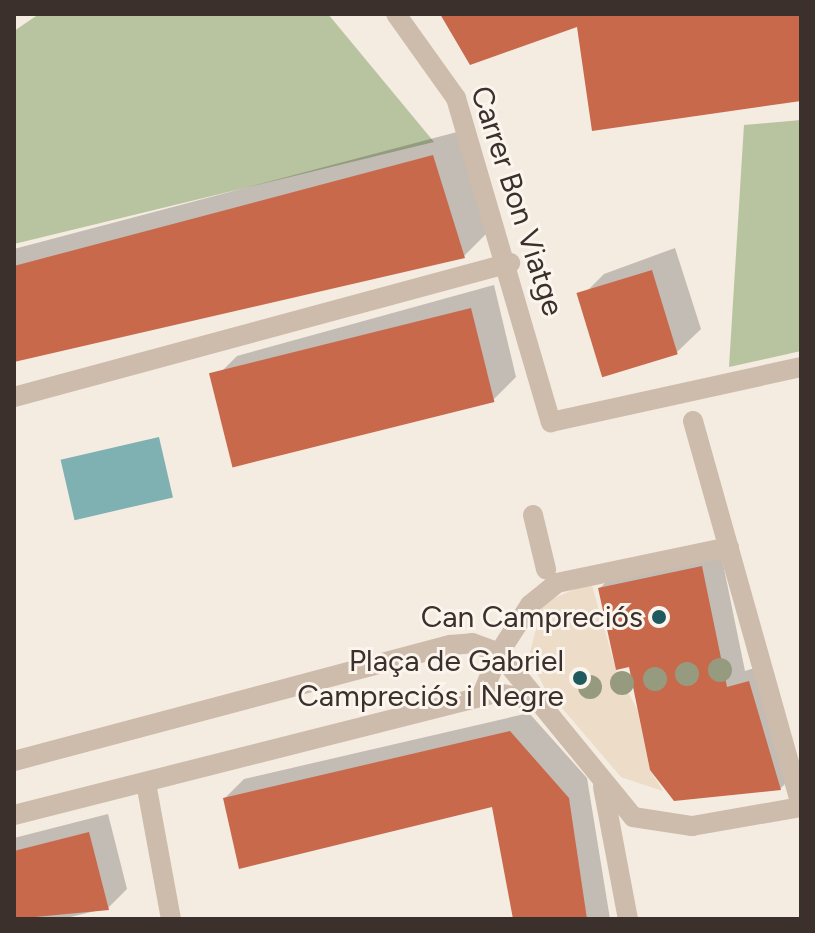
<!DOCTYPE html>
<meta charset="utf-8">
<style>
body{margin:0}
#map{position:relative;width:815px;height:933px;overflow:hidden;background:#f4ebe1;font-family:Figtree,sans-serif}
div>[style]{position:absolute}
[style*='--x']{left:calc(var(--x)*1px);top:calc(var(--y)*1px);width:calc(var(--w)*1px);rotate:calc(var(--a)*1deg)}
.green>*{inset:0;background:#b8c4a0}
.plaza>*{inset:0;background:#ecdcc8}
.water>*{inset:0;background:#7fb0b2;transform-origin:0 0}
.shadow>*{inset:0;background:#0003}
.building>*{inset:0;background:#c8694b;transform-origin:0 0}
.minor>*{height:20px;margin:-10px;padding:0 10px;transform-origin:10px;border-radius:10px;background:#cdbbac}
.trees>*{width:24px;height:24px;margin:-12px;border-radius:50%;background:#969b7f}
.dots>*{width:22px;height:22px;translate:-50% -50%;box-sizing:border-box;border:4px solid #fbf5ee;border-radius:50%}
span{translate:-50% -50%;white-space:nowrap;text-align:center;line-height:1.15;-webkit-text-stroke:6px #fbf5ee;paint-order:stroke}
.street-label{font-size:30px;color:#3b302b}
.poi-label{font-size:30px;color:#3b302b}
.right{translate:-100% -50%;text-align:right}
.frame{position:absolute;inset:0;border:16px solid #3b302b;pointer-events:none}
</style>
<div id="map">
<div class="green">
<div style="clip-path:polygon(39px 14px,328px 14px,434px 142px,14px 244px,14px 31px)"></div>
<div style="clip-path:polygon(801px 120px,801px 351px,729px 367px,744px 125px)"></div>
</div>
<div class="plaza">
<div style="clip-path:polygon(591px 582px,616px 670px,637px 709px,650px 770px,663px 791px,621px 777px,544px 687px,529px 656px,543px 603px)"></div>
</div>
<div class="water">
<div style="left:159px;top:437px;width:62px;height:101px;rotate:77deg"></div>
</div>
<div class="shadow">
<div style="clip-path:polygon(457px 132px,488px 232px,464px 256px,14px 360px,14px 249px)"></div>
<div style="clip-path:polygon(675px 248px,701px 329px,677px 352px,580px 298px,604px 274px)"></div>
<div style="clip-path:polygon(494px 285px,516px 377px,493px 400px,213px 380px,237px 356px)"></div>
<div style="clip-path:polygon(720px 549px,745px 671px,767px 664px,798px 771px,780px 789px,630px 665px,600px 588px,618px 570px)"></div>
<div style="clip-path:polygon(529px 713px,587px 778px,610px 919px,514px 919px,494px 805px,225px 798px,244px 779px)"></div>
<div style="clip-path:polygon(108px 814px,127px 889px,108px 908px,62px 919px,14px 919px,14px 838px)"></div>
</div>
<div class="building">
<div style="clip-path:polygon(440px 14px,801px 14px,801px 101px,592px 131px,577px 27px,470px 65px)"></div>
<div style="clip-path:polygon(433px 155px,465px 258px,14px 362px,14px 266px)"></div>
<div style="left:652px;top:270px;width:88px;height:79px;rotate:73deg"></div>
<div style="left:471px;top:308px;width:97px;height:270px;rotate:76deg"></div>
<div style="clip-path:polygon(702px 566px,727px 687px,749px 681px,781px 790px,674px 801px,650px 770px,629px 667px,616px 670px,598px 588px)"></div>
<div style="clip-path:polygon(510px 731px,569px 798px,587px 919px,513px 919px,492px 807px,239px 869px,223px 798px)"></div>
<div style="clip-path:polygon(89px 832px,109px 910px,14px 919px,14px 851px)"></div>
</div>
<div class="minor">
<div style="--x:396;--y:14;--w:103;--a:54.5"></div>
<div style="--x:456;--y:98;--w:338;--a:73.7"></div>
<div style="--x:551;--y:422;--w:256;--a:-12.4"></div>
<div style="--x:14;--y:397;--w:514;--a:-15.12"></div>
<div style="--x:693;--y:421;--w:400;--a:74.3"></div>
<div style="--x:533;--y:515;--w:56;--a:76.5"></div>
<div style="--x:729;--y:547;--w:176;--a:168.2"></div>
<div style="--x:557;--y:583;--w:35;--a:141"></div>
<div style="--x:530;--y:605;--w:57;--a:122.9"></div>
<div style="--x:499;--y:653;--w:212;--a:50.7"></div>
<div style="--x:633;--y:817;--w:60;--a:8.7"></div>
<div style="--x:692;--y:826;--w:111;--a:-9.9"></div>
<div style="--x:14;--y:761;--w:452;--a:-14.9"></div>
<div style="--x:451;--y:645;--w:21;--a:-5"></div>
<div style="--x:472;--y:643;--w:29;--a:20"></div>
<div style="--x:499;--y:653;--w:48;--a:112.2"></div>
<div style="--x:146;--y:783;--w:138;--a:79.6"></div>
<div style="--x:603;--y:787;--w:134;--a:79.3"></div>
<div style="--x:14;--y:815;--w:498;--a:-14.2"></div>
<div style="--x:497;--y:693;--w:36;--a:11"></div>
</div>
<div class="trees">
<div style="left:720px;top:670px"></div>
<div style="left:687px;top:674px"></div>
<div style="left:655px;top:679px"></div>
<div style="left:622px;top:683px"></div>
<div style="left:590px;top:687px"></div>
</div>
<div class="dots">
<div style="left:659px;top:617px;background:#1f5a5e"></div>
<div style="left:580px;top:678px;background:#1f5a5e"></div>
</div>
<div class="street-label">
<span style="left:517px;top:201px;rotate:72deg">Carrer Bon Viatge</span>
</div>
<div class="poi-label">
<span class="right" style="left:643px;top:617px">Can Campreciós</span>
<span class="right" style="left:564px;top:678px">Plaça de Gabriel<br>Campreciós i Negre</span>
</div>
<div class="frame"></div>
</div>
